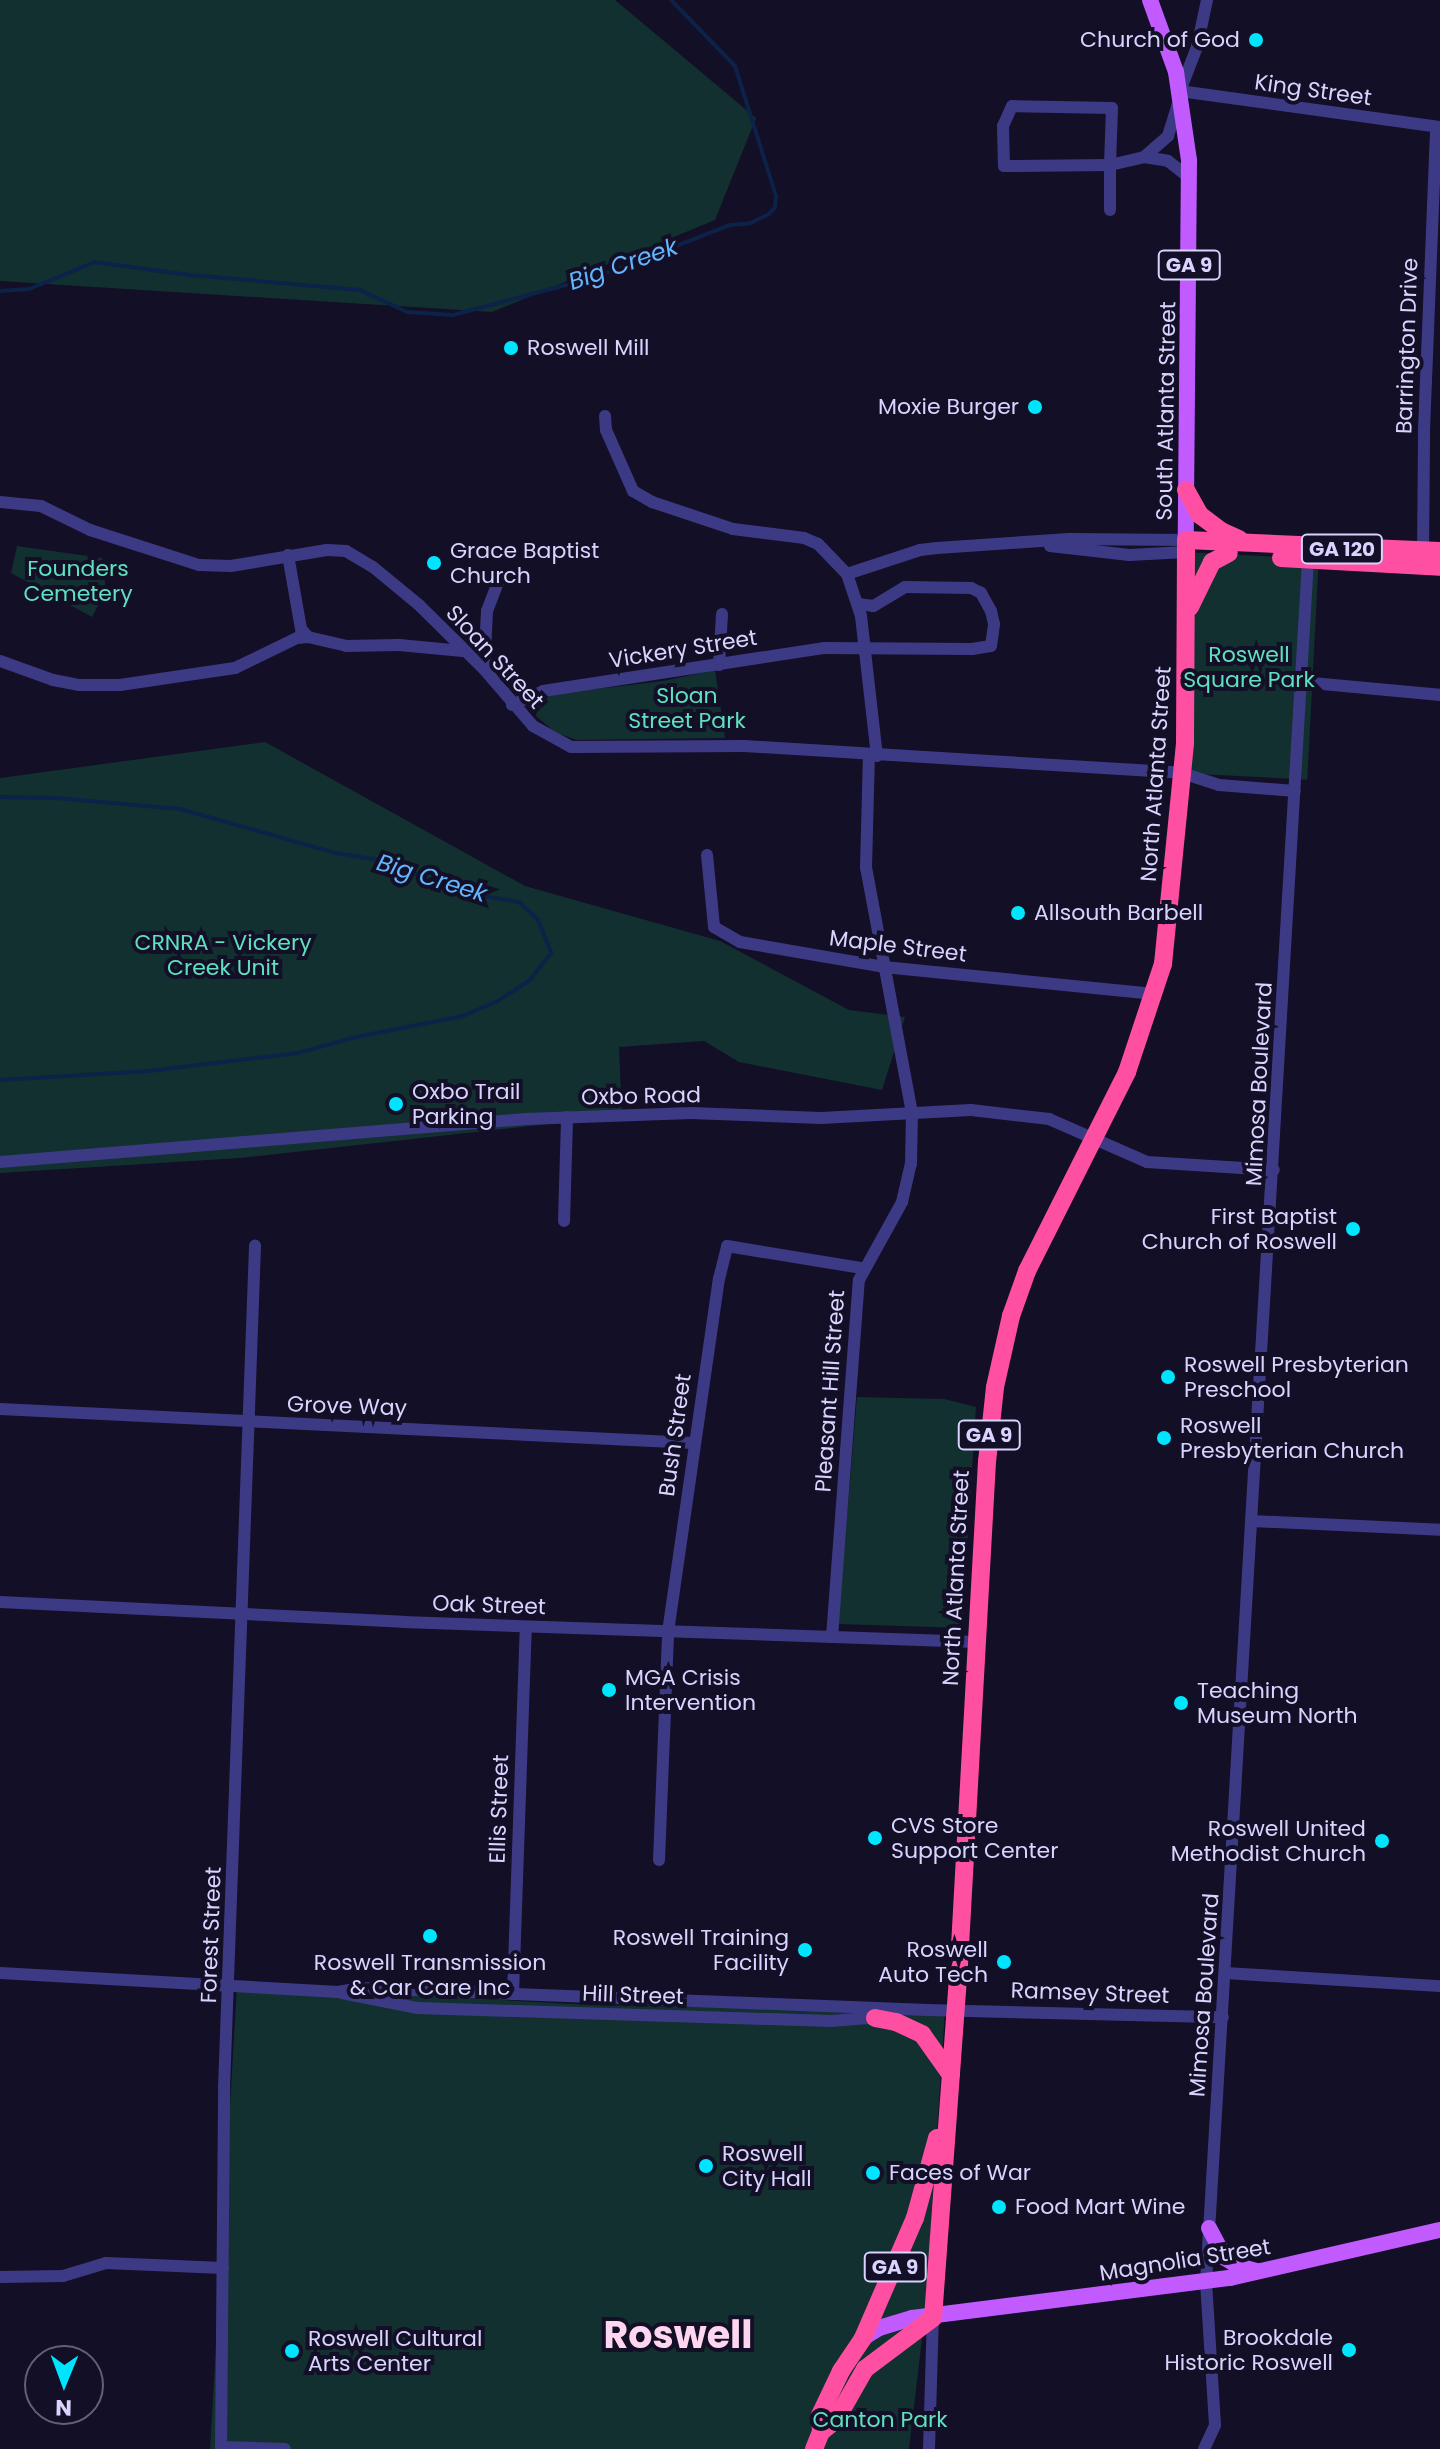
<!DOCTYPE html>
<style>
body{margin:0}
#map{position:relative;width:1440px;height:2449px;overflow:hidden;background:#130f26;font-family:Poppins,sans-serif}
div>[style]{position:absolute}
[style*='--x']{left:calc(var(--x)*1px);top:calc(var(--y)*1px);width:calc(var(--w)*1px);rotate:calc(var(--a)*1deg)}
.green>*{inset:0;background:#12302f;transform-origin:0 0}
.stream>*{height:4px;margin:-2px;padding:0 2px;transform-origin:2px;border-radius:2px;background:#0c2248}
.minor>*{height:12px;margin:-6px;padding:0 6px;transform-origin:6px;border-radius:6px;background:#3d3a85}
.major>*{height:16px;margin:-8px;padding:0 8px;transform-origin:8px;border-radius:8px;background:#c25bff}
.highway>*{height:18px;margin:-9px;padding:0 9px;transform-origin:9px;border-radius:9px;background:#ff4fa3}
.dots>*{width:22px;height:22px;translate:-50% -50%;box-sizing:border-box;border:4px solid #130f26;border-radius:50%}
span{translate:-50% -50%;white-space:nowrap;text-align:center;line-height:1.15;-webkit-text-stroke:8px #130f26;paint-order:stroke}
.shield-label span{padding:2px 6px;background:#130f26;border:2px solid;border-radius:6px;-webkit-text-stroke-width:0}
.shield-label{font-size:20px;color:#d9d4ff;font-weight:700}
.poi-label{font-size:22px;color:#d9d4ff}
.right{translate:-100% -50%;text-align:right}
.left{translate:0 -50%;text-align:left}
.street-label{font-size:22px;color:#d9d4ff}
.park-label{font-size:22px;color:#5fe0c0}
.water-label{font-size:24px;color:#62b6ff;font-style:italic}
.town-label{font-size:38px;color:#ffd6f0;font-weight:700}
.north{position:absolute;left:24px;top:2345px;width:80px;height:80px;box-sizing:border-box;background:#130f26;border:2px solid #625e7d;border-radius:50%;rotate:181deg;font-size:22px;font-weight:700;line-height:32px;text-align:center;color:#d9d4ff}
.north::after{content:'';display:block;margin:auto;width:28px;height:36px;background:#00e5ff;clip-path:polygon(50% 0,100% 100%,50% 72%,0 100%)}
</style>
<div id="map">
<div class="green">
<div style="clip-path:polygon(0 0,615px 0,756px 118px,715px 220px,492px 312px,0 281px)"></div>
<div style="clip-path:polygon(17px 546px,102px 558px,106px 591px,92px 617px,11px 573px)"></div>
<div style="left:1186px;top:552px;width:133px;height:221px;rotate:3deg"></div>
<div style="clip-path:polygon(715px 670px,725px 738px,576px 740px,555px 732px,536px 716px,539px 700px,546px 695px,663px 681px)"></div>
<div style="clip-path:polygon(265px 742px,525px 886px,720px 941px,849px 1010px,905px 1017px,882px 1090px,739px 1062px,704px 1041px,619px 1047px,622px 1116px,240px 1158px,0 1173px,0 778px)"></div>
<div style="clip-path:polygon(857px 1397px,944px 1399px,976px 1407px,962px 1628px,838px 1624px)"></div>
<div style="clip-path:polygon(237px 1986px,593px 2005px,945px 2011px,925px 2313px,909px 2449px,210px 2449px)"></div>
</div>
<div class="stream">
<div style="--x:0;--y:291;--w:29;--a:-4"></div>
<div style="--x:29;--y:289;--w:71;--a:-22.2"></div>
<div style="--x:95;--y:262;--w:95;--a:7.9"></div>
<div style="--x:189;--y:275;--w:172;--a:5"></div>
<div style="--x:360;--y:290;--w:52;--a:25.1"></div>
<div style="--x:407;--y:312;--w:46;--a:3.7"></div>
<div style="--x:453;--y:315;--w:148;--a:-14.9"></div>
<div style="--x:596;--y:277;--w:144;--a:-21.2"></div>
<div style="--x:730;--y:225;--w:21;--a:-5"></div>
<div style="--x:751;--y:223;--w:20;--a:-27"></div>
<div style="--x:769;--y:214;--w:9;--a:-49"></div>
<div style="--x:775;--y:207;--w:11;--a:-85"></div>
<div style="--x:776;--y:196;--w:136;--a:-107.5"></div>
<div style="--x:735;--y:66;--w:92;--a:-134.1"></div>
<div style="--x:0;--y:797;--w:56;--a:1"></div>
<div style="--x:56;--y:798;--w:124;--a:5.1"></div>
<div style="--x:180;--y:809;--w:161;--a:15.8"></div>
<div style="--x:335;--y:853;--w:50;--a:9.3"></div>
<div style="--x:384;--y:861;--w:82;--a:22.2"></div>
<div style="--x:460;--y:892;--w:60;--a:9.6"></div>
<div style="--x:519;--y:902;--w:26;--a:43"></div>
<div style="--x:538;--y:920;--w:35;--a:68"></div>
<div style="--x:551;--y:953;--w:34;--a:128"></div>
<div style="--x:530;--y:980;--w:38;--a:147"></div>
<div style="--x:498;--y:1001;--w:38;--a:157"></div>
<div style="--x:463;--y:1016;--w:109;--a:168.9"></div>
<div style="--x:356;--y:1037;--w:60;--a:164.6"></div>
<div style="--x:298;--y:1053;--w:150;--a:173.1"></div>
<div style="--x:149;--y:1071;--w:149;--a:176.5"></div>
</div>
<div class="minor">
<div style="--x:1207;--y:0;--w:48;--a:102"></div>
<div style="--x:1197;--y:47;--w:47;--a:111.1"></div>
<div style="--x:1180;--y:91;--w:262;--a:7.9"></div>
<div style="--x:1144;--y:157;--w:32;--a:-41"></div>
<div style="--x:1168;--y:136;--w:38;--a:-73"></div>
<div style="--x:1110;--y:210;--w:45;--a:-90"></div>
<div style="--x:1110;--y:165;--w:57;--a:-88"></div>
<div style="--x:1112;--y:108;--w:100;--a:-178.9"></div>
<div style="--x:1012;--y:106;--w:22;--a:114"></div>
<div style="--x:1003;--y:126;--w:40;--a:88.6"></div>
<div style="--x:1004;--y:166;--w:106;--a:-0.5"></div>
<div style="--x:1110;--y:165;--w:35;--a:-13"></div>
<div style="--x:1144;--y:157;--w:24;--a:9"></div>
<div style="--x:1168;--y:161;--w:28;--a:38"></div>
<div style="--x:605;--y:416;--w:14;--a:86"></div>
<div style="--x:606;--y:430;--w:67;--a:66.1"></div>
<div style="--x:633;--y:491;--w:22;--a:30"></div>
<div style="--x:652;--y:502;--w:85;--a:18.4"></div>
<div style="--x:733;--y:529;--w:72;--a:7.2"></div>
<div style="--x:804;--y:538;--w:15;--a:23"></div>
<div style="--x:818;--y:544;--w:42;--a:46"></div>
<div style="--x:847;--y:574;--w:44;--a:71.6"></div>
<div style="--x:861;--y:616;--w:141;--a:83.5"></div>
<div style="--x:0;--y:502;--w:41;--a:5.6"></div>
<div style="--x:41;--y:506;--w:55;--a:26.1"></div>
<div style="--x:90;--y:530;--w:114;--a:17.8"></div>
<div style="--x:199;--y:565;--w:32;--a:2"></div>
<div style="--x:231;--y:566;--w:97;--a:-9.5"></div>
<div style="--x:327;--y:550;--w:19;--a:3"></div>
<div style="--x:346;--y:551;--w:31;--a:31"></div>
<div style="--x:373;--y:567;--w:60;--a:39.6"></div>
<div style="--x:419;--y:605;--w:91;--a:44.6"></div>
<div style="--x:484;--y:669;--w:75;--a:49.3"></div>
<div style="--x:533;--y:726;--w:43;--a:28.9"></div>
<div style="--x:571;--y:747;--w:173;--a:-0.3"></div>
<div style="--x:744;--y:746;--w:439;--a:3.5"></div>
<div style="--x:1182;--y:773;--w:39;--a:18"></div>
<div style="--x:1219;--y:785;--w:76;--a:4.5"></div>
<div style="--x:1050;--y:546;--w:80;--a:6.5"></div>
<div style="--x:1129;--y:555;--w:57;--a:-3"></div>
<div style="--x:288;--y:555;--w:75;--a:80"></div>
<div style="--x:301;--y:629;--w:11;--a:49"></div>
<div style="--x:308;--y:637;--w:39;--a:13"></div>
<div style="--x:346;--y:646;--w:53;--a:-1.1"></div>
<div style="--x:399;--y:645;--w:64;--a:5.4"></div>
<div style="--x:1423;--y:555;--w:125;--a:-89.5"></div>
<div style="--x:1424;--y:430;--w:303;--a:-87.7"></div>
<div style="--x:847;--y:574;--w:77;--a:-18.2"></div>
<div style="--x:920;--y:550;--w:17;--a:-7"></div>
<div style="--x:937;--y:548;--w:132;--a:-3.9"></div>
<div style="--x:1069;--y:539;--w:117;--a:0.5"></div>
<div style="--x:0;--y:661;--w:56;--a:19.7"></div>
<div style="--x:53;--y:680;--w:26;--a:11"></div>
<div style="--x:79;--y:685;--w:41;--a:0"></div>
<div style="--x:120;--y:685;--w:116;--a:-8.4"></div>
<div style="--x:235;--y:668;--w:69;--a:-25.8"></div>
<div style="--x:297;--y:638;--w:11;--a:-5"></div>
<div style="--x:719;--y:665;--w:51;--a:-86.6"></div>
<div style="--x:484;--y:669;--w:58;--a:-87"></div>
<div style="--x:487;--y:611;--w:33;--a:-69"></div>
<div style="--x:1301;--y:682;--w:140;--a:5.3"></div>
<div style="--x:512;--y:705;--w:34;--a:-24"></div>
<div style="--x:543;--y:691;--w:285;--a:-8.7"></div>
<div style="--x:825;--y:648;--w:147;--a:0.4"></div>
<div style="--x:972;--y:649;--w:19;--a:-9"></div>
<div style="--x:991;--y:646;--w:22;--a:-82"></div>
<div style="--x:994;--y:624;--w:13;--a:-103"></div>
<div style="--x:991;--y:611;--w:21;--a:-119"></div>
<div style="--x:981;--y:593;--w:11;--a:-153"></div>
<div style="--x:971;--y:588;--w:66;--a:-179.1"></div>
<div style="--x:905;--y:587;--w:37;--a:149"></div>
<div style="--x:873;--y:606;--w:15;--a:-172"></div>
<div style="--x:707;--y:855;--w:72;--a:84.4"></div>
<div style="--x:714;--y:927;--w:30;--a:30"></div>
<div style="--x:740;--y:942;--w:146;--a:9.8"></div>
<div style="--x:884;--y:967;--w:272;--a:5.7"></div>
<div style="--x:0;--y:1162;--w:528;--a:-4.67"></div>
<div style="--x:526;--y:1119;--w:165;--a:-2.1"></div>
<div style="--x:691;--y:1113;--w:130;--a:2.2"></div>
<div style="--x:821;--y:1118;--w:150;--a:-3.1"></div>
<div style="--x:971;--y:1110;--w:79;--a:6.6"></div>
<div style="--x:1049;--y:1119;--w:107;--a:23.7"></div>
<div style="--x:1147;--y:1162;--w:127;--a:3.6"></div>
<div style="--x:564;--y:1221;--w:104;--a:-88.3"></div>
<div style="--x:0;--y:1409;--w:694;--a:2.81"></div>
<div style="--x:1252;--y:1521;--w:188;--a:2.7"></div>
<div style="--x:0;--y:1602;--w:403;--a:2.8"></div>
<div style="--x:403;--y:1622;--w:574;--a:2"></div>
<div style="--x:832;--y:1637;--w:358;--a:-85.7"></div>
<div style="--x:859;--y:1280;--w:89;--a:-61.1"></div>
<div style="--x:902;--y:1202;--w:39;--a:-77"></div>
<div style="--x:911;--y:1164;--w:51;--a:-88.9"></div>
<div style="--x:912;--y:1113;--w:249;--a:-100.6"></div>
<div style="--x:866;--y:868;--w:112;--a:-88.5"></div>
<div style="--x:659;--y:1860;--w:228;--a:-87.7"></div>
<div style="--x:668;--y:1632;--w:357;--a:-81.8"></div>
<div style="--x:719;--y:1279;--w:34;--a:-76"></div>
<div style="--x:727;--y:1246;--w:137;--a:9.3"></div>
<div style="--x:0;--y:1973;--w:339;--a:3.2"></div>
<div style="--x:338;--y:1992;--w:23;--a:-10"></div>
<div style="--x:361;--y:1988;--w:567;--a:2.22"></div>
<div style="--x:928;--y:2010;--w:295;--a:1.4"></div>
<div style="--x:1225;--y:1973;--w:215;--a:3.5"></div>
<div style="--x:342;--y:1993;--w:76;--a:11.3"></div>
<div style="--x:417;--y:2008;--w:414;--a:1.8"></div>
<div style="--x:831;--y:2021;--w:50;--a:-4.6"></div>
<div style="--x:513;--y:1994;--w:367;--a:-88"></div>
<div style="--x:0;--y:2277;--w:63;--a:-0.9"></div>
<div style="--x:63;--y:2276;--w:45;--a:-16.8"></div>
<div style="--x:106;--y:2263;--w:117;--a:2.4"></div>
<div style="--x:221;--y:2447;--w:64;--a:1.8"></div>
<div style="--x:221;--y:2449;--w:361;--a:-89.5"></div>
<div style="--x:224;--y:2088;--w:843;--a:-87.89"></div>
<div style="--x:929;--y:2449;--w:131;--a:-88.3"></div>
<div style="--x:1204;--y:2449;--w:26;--a:-65"></div>
<div style="--x:1215;--y:2425;--w:143;--a:-93.6"></div>
<div style="--x:1206;--y:2282;--w:1725;--a:-86.61"></div>
</div>
<div class="major">
<div style="--x:1150;--y:0;--w:77;--a:70.1"></div>
<div style="--x:1176;--y:72;--w:89;--a:81.6"></div>
<div style="--x:1189;--y:160;--w:380;--a:90.5"></div>
<div style="--x:1209;--y:2228;--w:34;--a:62"></div>
<div style="--x:1225;--y:2258;--w:15;--a:32"></div>
<div style="--x:1238;--y:2266;--w:20;--a:15"></div>
<div style="--x:863;--y:2338;--w:19;--a:-32"></div>
<div style="--x:879;--y:2328;--w:34;--a:-17"></div>
<div style="--x:912;--y:2318;--w:321;--a:-7.2"></div>
<div style="--x:1230;--y:2278;--w:215;--a:-12.9"></div>
</div>
<div class="highway">
<div style="--x:1186;--y:490;--w:29;--a:61"></div>
<div style="--x:1200;--y:515;--w:26;--a:37"></div>
<div style="--x:1221;--y:531;--w:20;--a:24"></div>
<div style="--x:1281;--y:558;--w:159;--a:3.2"></div>
<div style="--x:1190;--y:607;--w:50;--a:-63.9"></div>
<div style="--x:1212;--y:562;--w:19;--a:-28"></div>
<div style="--x:875;--y:2018;--w:21;--a:11"></div>
<div style="--x:896;--y:2022;--w:29;--a:25"></div>
<div style="--x:922;--y:2034;--w:50;--a:54.7"></div>
<div style="--x:821;--y:2432;--w:19;--a:-39"></div>
<div style="--x:836;--y:2420;--w:59;--a:-60.4"></div>
<div style="--x:865;--y:2369;--w:85;--a:-36.9"></div>
<div style="--x:933;--y:2318;--w:355;--a:-85.8"></div>
<div style="--x:959;--y:1964;--w:503;--a:-86.81"></div>
<div style="--x:987;--y:1462;--w:75;--a:-83.9"></div>
<div style="--x:995;--y:1387;--w:73;--a:-77.3"></div>
<div style="--x:1011;--y:1316;--w:48;--a:-70.4"></div>
<div style="--x:1027;--y:1271;--w:223;--a:-63.3"></div>
<div style="--x:1127;--y:1072;--w:114;--a:-71.6"></div>
<div style="--x:1163;--y:964;--w:223;--a:-84.3"></div>
<div style="--x:1185;--y:742;--w:202;--a:-89.7"></div>
<div style="--x:1186;--y:540;--w:254;--a:2.5"></div>
<div style="--x:814;--y:2449;--w:18;--a:-68"></div>
<div style="--x:821;--y:2432;--w:17;--a:-93"></div>
<div style="--x:820;--y:2415;--w:49;--a:-64.5"></div>
<div style="--x:841;--y:2371;--w:40;--a:-56"></div>
<div style="--x:863;--y:2338;--w:131;--a:-66.6"></div>
<div style="--x:915;--y:2218;--w:83;--a:-74.6"></div>
</div>
<div class="dots">
<div style="left:1256px;top:40px;background:#00e5ff"></div>
<div style="left:511px;top:348px;background:#00e5ff"></div>
<div style="left:1035px;top:407px;background:#00e5ff"></div>
<div style="left:434px;top:563px;background:#00e5ff"></div>
<div style="left:1018px;top:913px;background:#00e5ff"></div>
<div style="left:396px;top:1104px;background:#00e5ff"></div>
<div style="left:1353px;top:1229px;background:#00e5ff"></div>
<div style="left:1168px;top:1377px;background:#00e5ff"></div>
<div style="left:1164px;top:1438px;background:#00e5ff"></div>
<div style="left:609px;top:1690px;background:#00e5ff"></div>
<div style="left:1181px;top:1703px;background:#00e5ff"></div>
<div style="left:875px;top:1838px;background:#00e5ff"></div>
<div style="left:1382px;top:1841px;background:#00e5ff"></div>
<div style="left:430px;top:1936px;background:#00e5ff"></div>
<div style="left:805px;top:1950px;background:#00e5ff"></div>
<div style="left:1004px;top:1962px;background:#00e5ff"></div>
<div style="left:706px;top:2166px;background:#00e5ff"></div>
<div style="left:873px;top:2173px;background:#00e5ff"></div>
<div style="left:999px;top:2207px;background:#00e5ff"></div>
<div style="left:1349px;top:2350px;background:#00e5ff"></div>
<div style="left:292px;top:2351px;background:#00e5ff"></div>
</div>
<div class="shield-label">
<span style="left:1189px;top:265px">GA 9</span>
<span style="left:1342px;top:549px">GA 120</span>
<span style="left:989px;top:1435px">GA 9</span>
<span style="left:895px;top:2267px">GA 9</span>
</div>
<div class="poi-label">
<span class="right" style="left:1240px;top:40px">Church of God</span>
<span class="left" style="left:527px;top:348px">Roswell Mill</span>
<span class="right" style="left:1019px;top:407px">Moxie Burger</span>
<span class="left" style="left:450px;top:563px">Grace Baptist<br>Church</span>
<span class="left" style="left:1034px;top:913px">Allsouth Barbell</span>
<span class="left" style="left:412px;top:1104px">Oxbo Trail<br>Parking</span>
<span class="right" style="left:1337px;top:1229px">First Baptist<br>Church of Roswell</span>
<span class="left" style="left:1184px;top:1377px">Roswell Presbyterian<br>Preschool</span>
<span class="left" style="left:1180px;top:1438px">Roswell<br>Presbyterian Church</span>
<span class="left" style="left:625px;top:1690px">MGA Crisis<br>Intervention</span>
<span class="left" style="left:1197px;top:1703px">Teaching<br>Museum North</span>
<span class="left" style="left:891px;top:1838px">CVS Store<br>Support Center</span>
<span class="right" style="left:1366px;top:1841px">Roswell United<br>Methodist Church</span>
<span class="right" style="left:789px;top:1950px">Roswell Training<br>Facility</span>
<span class="right" style="left:988px;top:1962px">Roswell<br>Auto Tech</span>
<span style="left:430px;top:1975px">Roswell Transmission<br>&amp; Car Care Inc</span>
<span class="left" style="left:722px;top:2166px">Roswell<br>City Hall</span>
<span class="left" style="left:889px;top:2173px">Faces of War</span>
<span class="left" style="left:1015px;top:2207px">Food Mart Wine</span>
<span class="right" style="left:1333px;top:2350px">Brookdale<br>Historic Roswell</span>
<span class="left" style="left:308px;top:2351px">Roswell Cultural<br>Arts Center</span>
</div>
<div class="street-label">
<span style="left:1313px;top:90px;rotate:8deg">King Street</span>
<span style="left:1407px;top:346px;rotate:-88deg">Barrington Drive</span>
<span style="left:1166px;top:411px;rotate:-89deg">South Atlanta Street</span>
<span style="left:683px;top:649px;rotate:-9deg">Vickery Street</span>
<span style="left:495px;top:657px;rotate:47deg">Sloan Street</span>
<span style="left:1156px;top:774px;rotate:-86deg">North Atlanta Street</span>
<span style="left:898px;top:946px;rotate:7deg">Maple Street</span>
<span style="left:1259px;top:1084px;rotate:-87deg">Mimosa Boulevard</span>
<span style="left:641px;top:1096px;rotate:-1deg">Oxbo Road</span>
<span style="left:830px;top:1391px;rotate:-86deg">Pleasant Hill Street</span>
<span style="left:347px;top:1406px;rotate:2deg">Grove Way</span>
<span style="left:675px;top:1435px;rotate:-82deg">Bush Street</span>
<span style="left:956px;top:1578px;rotate:-87deg">North Atlanta Street</span>
<span style="left:489px;top:1605px;rotate:2deg">Oak Street</span>
<span style="left:499px;top:1809px;rotate:-88deg">Ellis Street</span>
<span style="left:211px;top:1935px;rotate:-88deg">Forest Street</span>
<span style="left:1090px;top:1993px;rotate:2deg">Ramsey Street</span>
<span style="left:633px;top:1995px;rotate:2deg">Hill Street</span>
<span style="left:1204px;top:1995px;rotate:-86deg">Mimosa Boulevard</span>
<span style="left:1185px;top:2260px;rotate:-9deg">Magnolia Street</span>
</div>
<div class="park-label">
<span style="left:78px;top:581px">Founders<br>Cemetery</span>
<span style="left:1249px;top:667px">Roswell<br>Square Park</span>
<span style="left:687px;top:708px">Sloan<br>Street Park</span>
<span style="left:223px;top:955px">CRNRA - Vickery<br>Creek Unit</span>
<span style="left:880px;top:2420px">Canton Park</span>
</div>
<div class="water-label">
<span style="left:623px;top:264px;rotate:-19deg">Big Creek</span>
<span style="left:432px;top:878px;rotate:17deg">Big Creek</span>
</div>
<div class="town-label">
<span style="left:678px;top:2335px">Roswell</span>
</div>
<div class="north">N</div>
</div>
